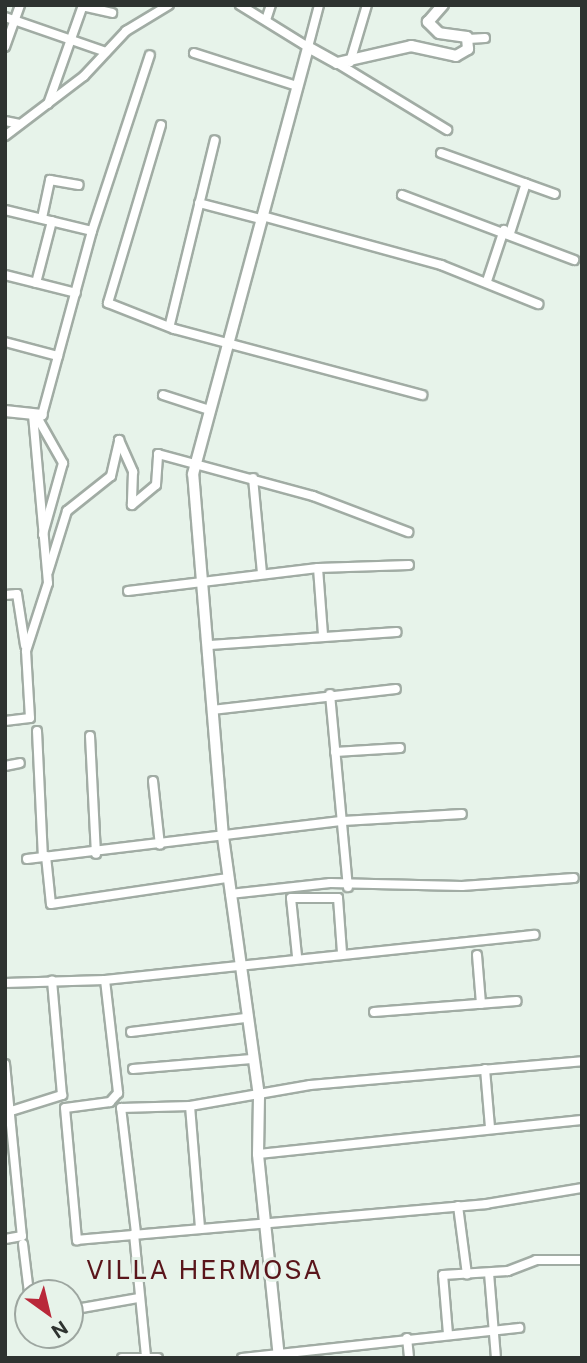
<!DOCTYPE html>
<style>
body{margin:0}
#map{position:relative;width:587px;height:1363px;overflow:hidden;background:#e7f3ea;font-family:"Public Sans",sans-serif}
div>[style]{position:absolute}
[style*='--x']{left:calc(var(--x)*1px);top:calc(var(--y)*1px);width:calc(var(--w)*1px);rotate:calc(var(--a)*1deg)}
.roads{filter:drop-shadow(2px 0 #a1aca4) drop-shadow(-2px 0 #a1aca4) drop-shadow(0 2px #a1aca4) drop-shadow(0 -2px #a1aca4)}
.minor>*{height:8px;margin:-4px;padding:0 4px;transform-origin:4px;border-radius:4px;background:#fff}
.tertiary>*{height:10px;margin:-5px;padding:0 5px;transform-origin:5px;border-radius:5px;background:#fff}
span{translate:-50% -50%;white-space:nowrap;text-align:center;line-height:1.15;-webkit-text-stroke:6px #e7f3ea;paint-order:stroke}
.neighbourhood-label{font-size:26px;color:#5a151b;letter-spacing:2px}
.frame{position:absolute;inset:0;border:7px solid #2e3330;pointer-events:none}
.north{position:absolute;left:14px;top:1279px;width:70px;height:70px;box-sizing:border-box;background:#e7f3ea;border:2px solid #9da6a0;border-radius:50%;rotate:146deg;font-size:19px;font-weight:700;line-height:28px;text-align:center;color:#2e3330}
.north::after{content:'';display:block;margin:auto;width:24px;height:32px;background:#b9283a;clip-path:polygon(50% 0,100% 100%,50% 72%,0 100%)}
</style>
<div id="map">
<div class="roads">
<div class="minor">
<div style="--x:240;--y:5;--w:80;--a:31.7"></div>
<div style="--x:308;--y:47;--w:43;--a:-75.3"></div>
<div style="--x:82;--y:6;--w:31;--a:13"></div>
<div style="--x:5;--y:17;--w:107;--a:19.1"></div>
<div style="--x:266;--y:20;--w:16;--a:-72"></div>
<div style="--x:468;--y:39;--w:17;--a:-3"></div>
<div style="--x:5;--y:47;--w:45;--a:-70.3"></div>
<div style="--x:194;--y:53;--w:108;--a:17.8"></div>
<div style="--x:350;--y:62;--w:59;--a:-73.4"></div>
<div style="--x:337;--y:63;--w:129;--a:31.3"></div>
<div style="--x:48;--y:104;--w:105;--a:-70.5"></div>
<div style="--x:5;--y:121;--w:15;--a:11"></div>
<div style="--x:161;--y:125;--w:186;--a:106.6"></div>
<div style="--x:108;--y:303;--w:71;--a:21.5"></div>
<div style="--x:174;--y:329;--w:257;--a:14.9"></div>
<div style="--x:5;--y:136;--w:99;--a:-37.2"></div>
<div style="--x:84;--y:76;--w:62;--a:-47"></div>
<div style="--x:126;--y:31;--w:50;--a:-31.2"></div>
<div style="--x:441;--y:153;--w:121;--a:19.8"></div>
<div style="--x:402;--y:195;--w:184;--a:20.7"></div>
<div style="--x:199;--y:203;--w:63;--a:14.7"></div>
<div style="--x:5;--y:210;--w:89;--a:13.6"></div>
<div style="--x:262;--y:216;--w:186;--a:15.3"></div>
<div style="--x:441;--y:265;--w:105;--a:21.9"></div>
<div style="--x:42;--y:218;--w:39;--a:-78"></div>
<div style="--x:50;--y:180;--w:29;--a:10"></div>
<div style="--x:510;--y:233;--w:52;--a:-72.3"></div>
<div style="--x:5;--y:275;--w:73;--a:14.2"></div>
<div style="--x:487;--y:281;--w:54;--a:-71.6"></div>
<div style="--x:36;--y:283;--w:64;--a:-75.5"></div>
<div style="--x:170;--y:324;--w:189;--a:-76.3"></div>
<div style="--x:5;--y:342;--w:55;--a:14.8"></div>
<div style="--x:163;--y:395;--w:45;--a:18"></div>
<div style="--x:42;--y:415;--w:191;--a:-74.8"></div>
<div style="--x:92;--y:231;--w:185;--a:-71.8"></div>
<div style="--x:37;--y:417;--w:53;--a:60.5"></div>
<div style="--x:63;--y:463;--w:74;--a:105.7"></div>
<div style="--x:253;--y:478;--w:95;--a:84.6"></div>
<div style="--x:318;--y:568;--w:66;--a:85.7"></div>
<div style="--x:48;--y:572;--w:64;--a:-72.7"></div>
<div style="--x:67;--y:511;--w:56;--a:-38.5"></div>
<div style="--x:111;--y:476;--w:37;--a:-77"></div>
<div style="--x:119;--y:440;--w:35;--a:66"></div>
<div style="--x:133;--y:472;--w:33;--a:92"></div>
<div style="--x:132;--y:505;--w:31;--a:-40"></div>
<div style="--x:156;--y:485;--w:31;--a:-86"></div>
<div style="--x:158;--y:454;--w:161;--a:15.2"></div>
<div style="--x:313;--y:496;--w:102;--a:20.8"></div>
<div style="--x:128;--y:591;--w:191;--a:-6.9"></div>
<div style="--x:318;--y:568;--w:91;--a:-1.9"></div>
<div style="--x:5;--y:595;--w:12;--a:-5"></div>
<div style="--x:17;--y:594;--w:52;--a:81.1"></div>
<div style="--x:210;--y:645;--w:187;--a:-4"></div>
<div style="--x:330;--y:694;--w:194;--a:84.7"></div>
<div style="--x:212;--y:710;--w:185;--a:-6.5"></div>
<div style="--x:5;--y:721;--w:25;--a:-7"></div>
<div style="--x:30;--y:718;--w:67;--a:-93.4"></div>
<div style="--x:26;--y:651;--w:71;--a:-72.1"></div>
<div style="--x:48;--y:583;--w:168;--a:-95.1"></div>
<div style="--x:37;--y:731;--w:125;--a:87.3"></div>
<div style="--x:90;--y:736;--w:118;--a:87.1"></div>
<div style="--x:335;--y:752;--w:65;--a:-3.5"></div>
<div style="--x:5;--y:766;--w:15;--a:-11"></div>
<div style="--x:153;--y:781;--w:64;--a:83.8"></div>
<div style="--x:46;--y:856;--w:48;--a:84.1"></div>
<div style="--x:51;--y:904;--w:179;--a:-8.4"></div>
<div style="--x:27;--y:859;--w:318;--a:-6.9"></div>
<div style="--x:343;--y:821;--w:119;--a:-3.4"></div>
<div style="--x:230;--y:894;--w:101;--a:-6.3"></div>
<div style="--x:330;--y:883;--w:132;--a:1.3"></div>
<div style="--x:462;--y:886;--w:112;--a:-4.1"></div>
<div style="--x:477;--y:955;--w:49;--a:85.3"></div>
<div style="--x:297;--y:956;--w:58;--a:-95.9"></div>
<div style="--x:291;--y:898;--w:47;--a:0"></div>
<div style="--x:338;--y:898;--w:55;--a:85.8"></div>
<div style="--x:105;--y:980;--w:114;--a:83.4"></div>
<div style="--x:118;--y:1093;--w:12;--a:132"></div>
<div style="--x:110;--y:1102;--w:45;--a:172.4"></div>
<div style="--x:65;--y:1108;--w:133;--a:84.8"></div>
<div style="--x:77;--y:1240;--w:411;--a:-5"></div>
<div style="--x:486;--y:1204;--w:97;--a:-9.5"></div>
<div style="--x:5;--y:983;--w:100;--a:-1.7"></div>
<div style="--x:105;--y:980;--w:432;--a:-6"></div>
<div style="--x:374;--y:1012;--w:143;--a:-4.4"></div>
<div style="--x:131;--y:1032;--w:115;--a:-7"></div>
<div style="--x:5;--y:1064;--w:173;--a:84.4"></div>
<div style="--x:22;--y:1236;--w:17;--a:170"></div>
<div style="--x:133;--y:1069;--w:119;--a:-4.8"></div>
<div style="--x:485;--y:1069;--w:58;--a:85.1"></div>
<div style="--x:190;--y:1106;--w:122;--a:85.3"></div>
<div style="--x:8;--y:1112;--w:57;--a:-17.5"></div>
<div style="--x:62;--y:1095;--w:115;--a:-95"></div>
<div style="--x:258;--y:1154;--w:326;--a:-6"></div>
<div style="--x:458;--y:1206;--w:69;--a:82.5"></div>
<div style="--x:136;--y:1233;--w:126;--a:-96.8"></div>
<div style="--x:121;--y:1108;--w:69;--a:-1.7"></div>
<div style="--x:190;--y:1106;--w:122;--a:-9.9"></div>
<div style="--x:310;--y:1085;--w:273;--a:-5"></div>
<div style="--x:134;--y:1234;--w:123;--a:84.4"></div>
<div style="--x:23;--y:1244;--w:49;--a:83"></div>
<div style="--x:489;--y:1273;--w:85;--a:85.3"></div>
<div style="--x:70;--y:1310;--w:69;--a:-10"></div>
<div style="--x:448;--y:1334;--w:59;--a:-94.8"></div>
<div style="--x:443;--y:1275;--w:65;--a:-3.5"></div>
<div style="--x:508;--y:1271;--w:30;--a:-21"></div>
<div style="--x:536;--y:1260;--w:46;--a:0"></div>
<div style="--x:407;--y:1338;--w:20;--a:84"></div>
<div style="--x:122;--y:1358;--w:36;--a:0"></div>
<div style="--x:242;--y:1358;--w:279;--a:-6.2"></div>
</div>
<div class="tertiary">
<div style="--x:5;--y:411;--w:37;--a:6"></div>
<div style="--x:279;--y:1358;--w:205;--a:-95.9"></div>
<div style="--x:258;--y:1154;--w:58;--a:-89"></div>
<div style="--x:259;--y:1096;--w:261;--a:-97.9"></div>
<div style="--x:223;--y:837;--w:364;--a:-94.7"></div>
<div style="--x:193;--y:474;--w:442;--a:-74.9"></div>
<div style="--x:308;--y:47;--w:33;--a:29"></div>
<div style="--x:337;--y:63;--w:76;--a:-12.9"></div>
<div style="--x:411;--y:46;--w:46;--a:12.5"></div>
<div style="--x:456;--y:56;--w:14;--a:-30"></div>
<div style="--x:468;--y:49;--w:12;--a:-95"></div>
<div style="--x:467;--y:37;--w:28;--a:-172"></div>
<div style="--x:439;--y:33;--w:16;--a:-135"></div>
<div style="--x:428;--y:22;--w:23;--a:-49"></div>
</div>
</div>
<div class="neighbourhood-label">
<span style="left:205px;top:1270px">VILLA HERMOSA</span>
</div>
<div class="frame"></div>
<div class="north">N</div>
</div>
